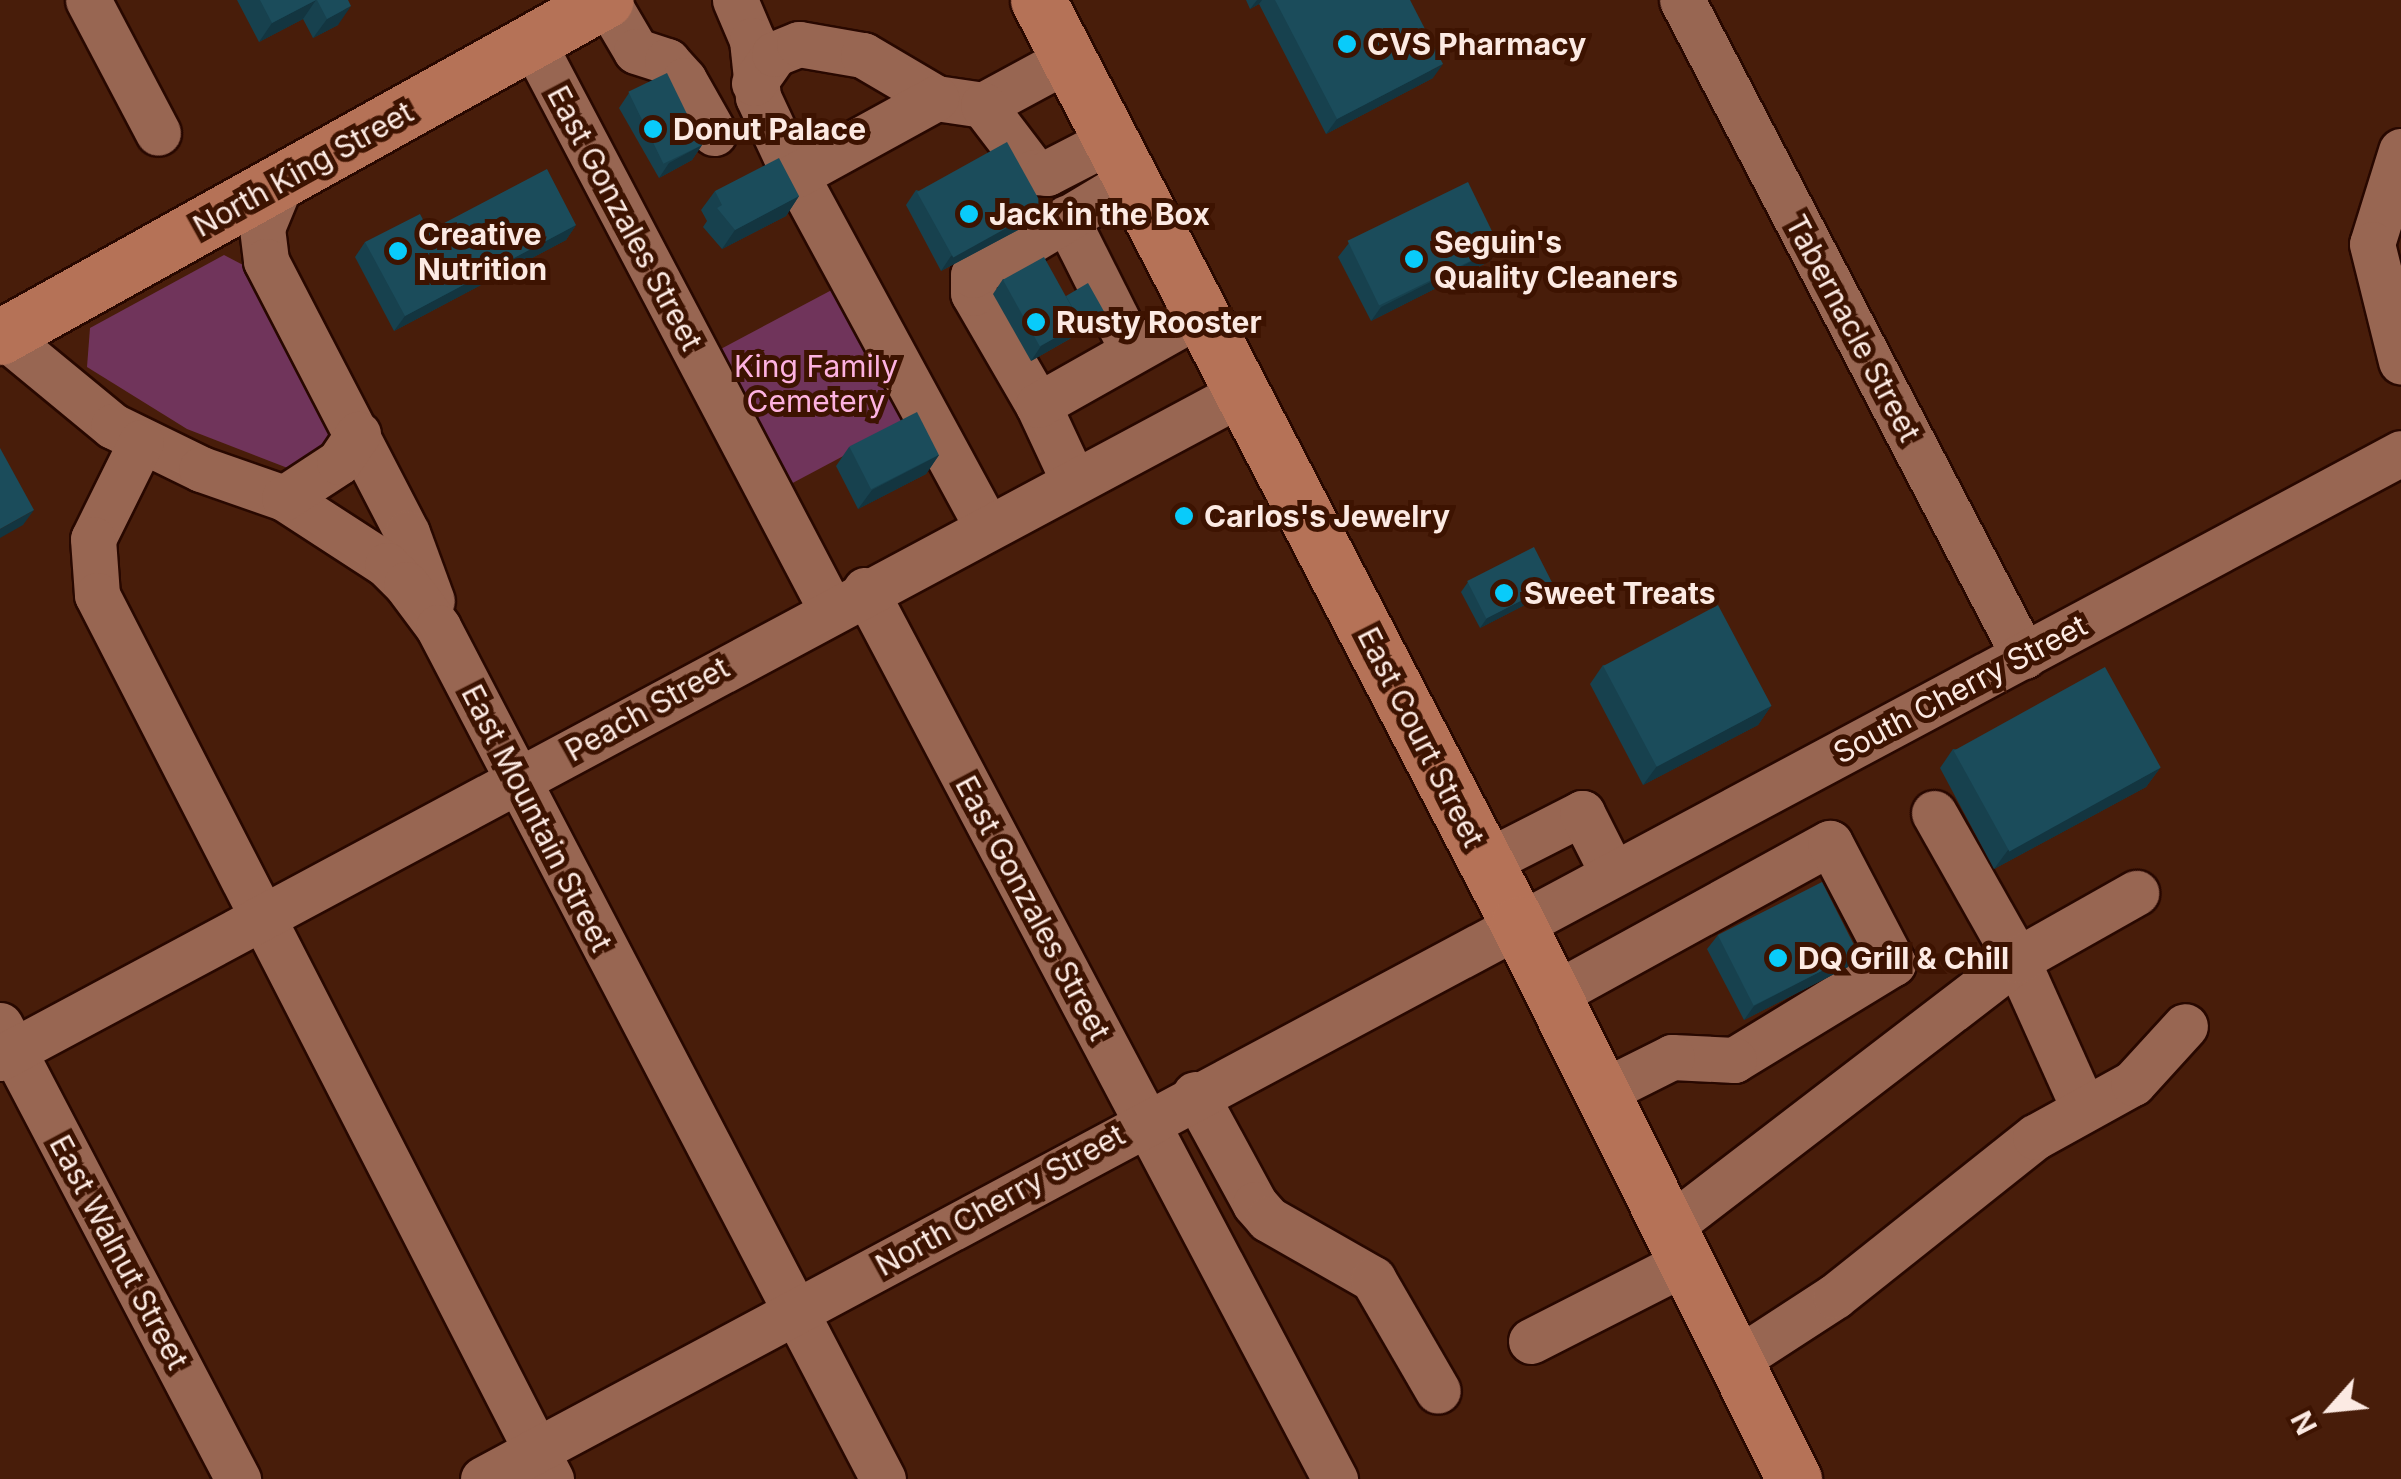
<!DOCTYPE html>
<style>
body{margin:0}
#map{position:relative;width:2401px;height:1479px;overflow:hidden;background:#481d0a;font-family:Inter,sans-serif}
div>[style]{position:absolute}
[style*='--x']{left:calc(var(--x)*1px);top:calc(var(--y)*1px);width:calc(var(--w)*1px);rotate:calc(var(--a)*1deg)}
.green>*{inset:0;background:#70345b;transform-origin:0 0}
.roads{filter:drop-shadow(2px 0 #280800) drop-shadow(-2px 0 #280800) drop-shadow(0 2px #280800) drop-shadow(0 -2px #280800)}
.minor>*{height:45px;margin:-22.5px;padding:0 22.5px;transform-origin:22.5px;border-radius:22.5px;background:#986652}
.major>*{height:55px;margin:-27.5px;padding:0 27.5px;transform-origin:27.5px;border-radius:27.5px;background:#b57257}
.wall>*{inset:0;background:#17414e}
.shaded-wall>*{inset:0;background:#133540}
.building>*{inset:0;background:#1b4c5b;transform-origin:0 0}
.dots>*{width:28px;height:28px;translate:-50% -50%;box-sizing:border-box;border:5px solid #3d1301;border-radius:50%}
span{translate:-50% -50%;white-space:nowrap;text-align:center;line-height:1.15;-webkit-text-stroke:10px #3d1301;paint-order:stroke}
.poi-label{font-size:30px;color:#fceae3;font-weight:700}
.left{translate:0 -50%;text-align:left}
.street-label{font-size:30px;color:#fceae3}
.park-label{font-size:30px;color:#fdb2e0}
.north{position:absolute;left:2281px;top:1359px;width:100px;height:100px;-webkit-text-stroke:8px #3d1301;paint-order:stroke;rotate:243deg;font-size:28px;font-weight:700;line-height:40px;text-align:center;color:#fceae3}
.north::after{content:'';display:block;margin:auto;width:35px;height:45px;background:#fceae3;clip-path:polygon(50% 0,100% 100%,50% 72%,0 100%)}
</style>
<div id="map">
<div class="green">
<div style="clip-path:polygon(224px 255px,245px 266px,339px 435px,298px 472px,187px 429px,87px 367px,90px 328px)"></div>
<div style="left:843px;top:284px;width:152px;height:140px;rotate:62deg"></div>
</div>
<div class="roads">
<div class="minor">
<div style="--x:88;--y:0;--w:150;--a:62.2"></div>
<div style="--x:606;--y:0;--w:59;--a:59.5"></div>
<div style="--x:636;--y:51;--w:33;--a:18"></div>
<div style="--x:667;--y:61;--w:25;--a:48"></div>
<div style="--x:684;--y:80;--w:61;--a:60.5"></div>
<div style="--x:735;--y:0;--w:43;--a:67"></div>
<div style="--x:752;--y:40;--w:57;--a:84"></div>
<div style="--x:758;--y:97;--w:66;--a:65"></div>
<div style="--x:786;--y:157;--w:420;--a:61.5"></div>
<div style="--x:1682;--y:0;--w:740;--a:62.47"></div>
<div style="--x:532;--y:41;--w:641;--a:62.27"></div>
<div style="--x:754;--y:83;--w:35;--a:-55"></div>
<div style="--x:774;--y:54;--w:27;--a:-22"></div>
<div style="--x:799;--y:44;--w:65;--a:9.8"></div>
<div style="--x:863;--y:55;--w:85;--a:30.5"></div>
<div style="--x:936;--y:98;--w:48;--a:8.5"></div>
<div style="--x:983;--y:105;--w:97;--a:-28.4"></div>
<div style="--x:983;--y:105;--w:84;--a:52.7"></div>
<div style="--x:1034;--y:172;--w:13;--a:4"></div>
<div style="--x:1047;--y:173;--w:72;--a:-27.3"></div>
<div style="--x:2401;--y:151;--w:97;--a:107.3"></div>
<div style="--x:2372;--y:244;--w:121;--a:76.1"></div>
<div style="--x:796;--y:175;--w:160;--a:-28.8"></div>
<div style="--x:281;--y:182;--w:50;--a:112.4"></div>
<div style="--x:262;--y:228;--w:33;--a:83"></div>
<div style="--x:266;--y:261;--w:306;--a:62.6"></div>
<div style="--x:407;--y:533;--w:72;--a:69.8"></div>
<div style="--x:1066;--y:218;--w:147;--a:63.3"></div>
<div style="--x:0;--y:333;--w:146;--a:39.5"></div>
<div style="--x:113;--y:426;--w:98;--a:26"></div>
<div style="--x:201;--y:469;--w:88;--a:19.3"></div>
<div style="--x:284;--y:498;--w:123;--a:33"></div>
<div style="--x:387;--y:565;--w:27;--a:45"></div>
<div style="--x:406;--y:584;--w:54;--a:53.3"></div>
<div style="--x:438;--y:627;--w:961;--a:62.42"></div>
<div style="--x:1038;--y:405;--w:129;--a:-120.1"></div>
<div style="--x:973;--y:293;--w:18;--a:-90"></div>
<div style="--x:973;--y:275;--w:185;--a:-30.9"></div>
<div style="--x:141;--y:442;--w:108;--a:116.3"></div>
<div style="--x:93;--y:539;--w:56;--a:85.9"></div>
<div style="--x:97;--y:595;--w:994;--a:62.82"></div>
<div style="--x:1073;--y:480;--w:83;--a:-115"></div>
<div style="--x:1038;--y:405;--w:187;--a:-29.4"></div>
<div style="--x:284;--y:498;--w:66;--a:-33.2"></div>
<div style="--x:339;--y:462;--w:34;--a:-56"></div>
<div style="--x:865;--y:590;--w:1006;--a:62.14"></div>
<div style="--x:1934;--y:813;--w:169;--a:60.5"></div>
<div style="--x:2017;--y:960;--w:163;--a:65.8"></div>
<div style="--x:1486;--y:862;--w:108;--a:-27"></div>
<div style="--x:1582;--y:813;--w:68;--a:63.1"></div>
<div style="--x:1553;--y:995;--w:316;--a:-28.8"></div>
<div style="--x:1830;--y:843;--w:136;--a:62.3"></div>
<div style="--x:1893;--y:963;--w:186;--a:148.6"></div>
<div style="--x:1734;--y:1060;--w:62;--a:-177.2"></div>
<div style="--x:1672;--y:1057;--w:78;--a:153.4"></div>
<div style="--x:0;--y:1025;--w:513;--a:62.34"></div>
<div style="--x:0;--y:1058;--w:1410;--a:-28.18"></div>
<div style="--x:1195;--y:1094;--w:125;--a:61.4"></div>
<div style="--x:1255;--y:1204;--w:20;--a:49"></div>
<div style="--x:1268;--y:1219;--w:121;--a:29.7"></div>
<div style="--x:1373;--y:1279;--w:129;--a:59.9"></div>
<div style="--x:1669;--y:1227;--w:439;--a:-37.5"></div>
<div style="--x:2017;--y:960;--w:137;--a:-29.4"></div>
<div style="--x:1531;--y:1341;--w:174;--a:-27"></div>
<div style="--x:1735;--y:1361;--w:119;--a:-33"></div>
<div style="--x:1835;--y:1296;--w:256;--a:-38.5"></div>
<div style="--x:2035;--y:1137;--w:112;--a:-28.9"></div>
<div style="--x:2133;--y:1083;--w:77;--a:-47.6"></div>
<div style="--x:483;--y:1479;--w:2175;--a:-28.14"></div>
</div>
<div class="major">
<div style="--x:1038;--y:0;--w:1041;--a:62.55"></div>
<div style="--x:1518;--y:924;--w:620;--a:63.56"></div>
<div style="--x:0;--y:337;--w:693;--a:-29.08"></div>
</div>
</div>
<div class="wall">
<div style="clip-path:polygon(237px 0,348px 0,338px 25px,313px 38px,303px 19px,259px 42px)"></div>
<div style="clip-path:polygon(1246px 0,1410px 0,1433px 78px,1326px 134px,1259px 4px,1250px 9px)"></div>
<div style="clip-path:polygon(629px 93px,702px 145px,692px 160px,659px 178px,619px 108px)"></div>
<div style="clip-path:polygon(916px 190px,1033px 222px,941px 271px,906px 205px)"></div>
<div style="clip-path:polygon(715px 191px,799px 196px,786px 216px,722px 249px,703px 227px,707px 221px,701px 210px)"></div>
<div style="clip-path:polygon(576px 225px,566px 240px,394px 331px,355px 257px,365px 242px,429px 231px)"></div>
<div style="clip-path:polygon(1349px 243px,1490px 261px,1371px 321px,1338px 257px)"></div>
<div style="clip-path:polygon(1003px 279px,1066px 296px,1106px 315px,1103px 320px,1031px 361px,993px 294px)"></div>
<div style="clip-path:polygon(849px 447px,939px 455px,926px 474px,858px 509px,836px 466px)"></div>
<div style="clip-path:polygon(1468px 582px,1553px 584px,1546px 594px,1480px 628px,1461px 592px)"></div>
<div style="clip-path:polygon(1603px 665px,1771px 706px,1758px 725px,1643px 785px,1590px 684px)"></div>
<div style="clip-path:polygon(1953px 749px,2160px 768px,2146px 787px,1994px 869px,1940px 768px)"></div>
<div style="clip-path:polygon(1718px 935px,1848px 967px,1744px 1020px,1707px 949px)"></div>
</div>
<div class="shaded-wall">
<div style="clip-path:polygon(316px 0,303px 19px,259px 42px,272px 23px)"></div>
<div style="clip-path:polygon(1257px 0,1262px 0,1259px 4px,1250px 9px)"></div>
<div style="clip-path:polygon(351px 6px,338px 25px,313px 38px,327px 19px)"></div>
<div style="clip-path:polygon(1443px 64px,1433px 78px,1326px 134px,1337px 119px)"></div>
<div style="clip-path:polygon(702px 145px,692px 160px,659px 178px,669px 163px)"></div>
<div style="clip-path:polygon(799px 196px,786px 216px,722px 249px,735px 230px)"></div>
<div style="clip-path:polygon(1043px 208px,1033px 222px,941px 271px,951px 256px)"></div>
<div style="clip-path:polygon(576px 225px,566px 240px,394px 331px,405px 316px)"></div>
<div style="clip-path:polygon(1500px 247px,1490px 261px,1371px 321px,1381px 307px)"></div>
<div style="clip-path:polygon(1106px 315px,1103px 320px,1071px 338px,1075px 333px)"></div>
<div style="clip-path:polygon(1081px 323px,1071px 338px,1031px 361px,1041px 346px)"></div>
<div style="clip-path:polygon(939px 455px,926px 474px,858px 509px,872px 490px)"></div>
<div style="clip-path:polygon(34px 510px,23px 525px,0 538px,0 529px)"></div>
<div style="clip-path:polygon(1553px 584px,1546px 594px,1480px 628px,1487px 618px)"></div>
<div style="clip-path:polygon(1771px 706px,1758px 725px,1643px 785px,1657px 766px)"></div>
<div style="clip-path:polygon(2160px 768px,2146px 787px,1994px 869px,2008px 850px)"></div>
<div style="clip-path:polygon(1858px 952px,1848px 967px,1744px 1020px,1754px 1006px)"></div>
</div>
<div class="building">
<div style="clip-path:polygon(260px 0,316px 0,272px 23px)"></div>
<div style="clip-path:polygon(317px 0,348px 0,351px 6px,327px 19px)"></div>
<div style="clip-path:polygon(1275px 0,1410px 0,1443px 64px,1337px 119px)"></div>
<div style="left:667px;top:73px;width:80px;height:43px;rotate:64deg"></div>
<div style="left:1007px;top:142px;width:75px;height:103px;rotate:61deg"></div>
<div style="clip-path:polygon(779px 158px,799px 196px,735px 230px,717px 208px,722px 205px,715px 191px)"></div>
<div style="clip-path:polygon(547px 169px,576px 225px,405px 316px,365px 242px,420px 214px,429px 231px)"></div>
<div style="left:1468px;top:182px;width:72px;height:134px;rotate:64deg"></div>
<div style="left:1044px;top:257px;width:76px;height:47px;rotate:61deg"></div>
<div style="clip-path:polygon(1088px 283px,1106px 315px,1075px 333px,1081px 323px,1066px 296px)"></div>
<div style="left:917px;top:412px;width:48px;height:76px;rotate:63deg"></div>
<div style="clip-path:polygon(0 448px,34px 510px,0 529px)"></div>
<div style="left:1534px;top:547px;width:42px;height:75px;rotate:63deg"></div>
<div style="left:1718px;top:605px;width:114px;height:130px;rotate:62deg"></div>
<div style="left:2105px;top:667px;width:115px;height:173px;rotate:61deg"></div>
<div style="left:1822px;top:882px;width:79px;height:117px;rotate:63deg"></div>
</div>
<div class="dots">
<div style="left:1347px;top:44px;background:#09cbfa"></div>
<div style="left:653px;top:129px;background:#09cbfa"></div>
<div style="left:969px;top:214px;background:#09cbfa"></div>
<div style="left:398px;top:251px;background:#09cbfa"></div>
<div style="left:1414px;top:259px;background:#09cbfa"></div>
<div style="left:1036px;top:322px;background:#09cbfa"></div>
<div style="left:1184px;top:516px;background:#09cbfa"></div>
<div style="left:1504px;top:593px;background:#09cbfa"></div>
<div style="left:1778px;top:958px;background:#09cbfa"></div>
</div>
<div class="poi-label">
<span class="left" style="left:1367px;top:44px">CVS Pharmacy</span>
<span class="left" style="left:673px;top:129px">Donut Palace</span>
<span class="left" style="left:989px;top:214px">Jack in the Box</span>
<span class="left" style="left:418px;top:251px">Creative<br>Nutrition</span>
<span class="left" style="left:1434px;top:259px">Seguin's<br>Quality Cleaners</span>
<span class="left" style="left:1056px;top:322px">Rusty Rooster</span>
<span class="left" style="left:1204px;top:516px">Carlos's Jewelry</span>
<span class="left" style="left:1524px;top:593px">Sweet Treats</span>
<span class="left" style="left:1798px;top:958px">DQ Grill &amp; Chill</span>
</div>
<div class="street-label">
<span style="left:303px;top:169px;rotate:-29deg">North King Street</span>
<span style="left:625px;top:218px;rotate:62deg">East Gonzales Street</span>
<span style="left:1853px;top:328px;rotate:62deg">Tabernacle Street</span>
<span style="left:1960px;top:689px;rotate:-28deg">South Cherry Street</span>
<span style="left:647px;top:709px;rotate:-29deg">Peach Street</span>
<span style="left:1421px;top:737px;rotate:63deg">East Court Street</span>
<span style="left:537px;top:818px;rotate:63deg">East Mountain Street</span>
<span style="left:1033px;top:908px;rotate:62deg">East Gonzales Street</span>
<span style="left:1000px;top:1200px;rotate:-29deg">North Cherry Street</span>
<span style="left:119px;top:1252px;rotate:62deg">East Walnut Street</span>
</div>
<div class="park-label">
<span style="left:816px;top:383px">King Family<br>Cemetery</span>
</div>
<div class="north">N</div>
</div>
